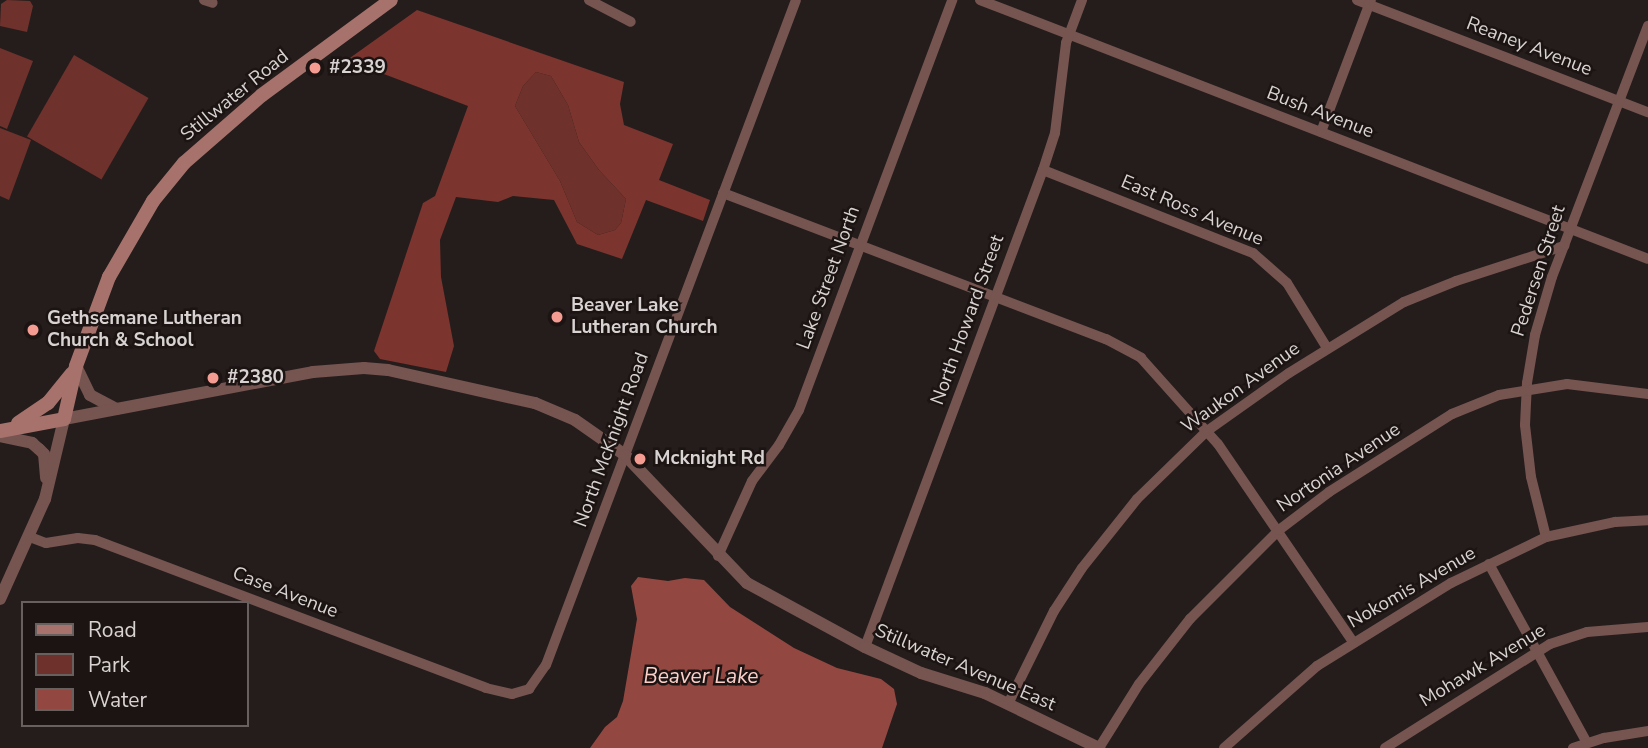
<!DOCTYPE html>
<style>
body{margin:0}
#map{position:relative;width:1648px;height:748px;overflow:hidden;background:#241d1c;font-family:"Nunito Sans",sans-serif}
div>[style]{position:absolute}
[style*='--x']{left:calc(var(--x)*1px);top:calc(var(--y)*1px);width:calc(var(--w)*1px);rotate:calc(var(--a)*1deg)}
.green>*{inset:0;background:#6f312c;transform-origin:0 0}
.forest>*{inset:0;background:#7b342e}
.water>*{inset:0;background:#924841}
.minor>*{height:10px;margin:-5px;padding:0 5px;transform-origin:5px;border-radius:5px;background:#765450}
.tertiary>*{height:12px;margin:-6px;padding:0 6px;transform-origin:6px;border-radius:6px;background:#765450}
.secondary>*{height:14px;margin:-7px;padding:0 7px;transform-origin:7px;border-radius:7px;background:#a7726c}
.dots>*{width:19px;height:19px;translate:-50% -50%;box-sizing:border-box;border:4px solid #1b1413;border-radius:50%}
span{translate:-50% -50%;white-space:nowrap;text-align:center;line-height:1.15;-webkit-text-stroke:5px #1b1413;paint-order:stroke}
.street-label{font-size:19px;color:#d8d3d2}
.poi-label{font-size:19px;color:#d8d3d2;font-weight:700}
.left{translate:0 -50%;text-align:left}
.water-label{font-size:21px;color:#fdcfc9;font-style:italic}
.legend{position:absolute;left:21px;top:601px;width:228px;height:126px;box-sizing:border-box;background:#1b1413;border:2px solid #67605f;margin:0;padding:9px 12px;list-style:none;font-size:21px;color:#d8d3d2}
.legend li{display:flex;align-items:center;gap:14px;height:35px}
.legend b{width:35px;border:2px solid #67605f}
</style>
<div id="map">
<div class="green">
<div style="clip-path:polygon(7px 0,30px 1px,33px 6px,27px 32px,0 26px,1px 4px)"></div>
<div style="clip-path:polygon(0 48px,33px 61px,7px 129px,0 126px)"></div>
<div style="left:74px;top:55px;width:86px;height:94px;rotate:30deg"></div>
<div style="clip-path:polygon(536px 72px,551px 76px,568px 105px,579px 142px,599px 170px,626px 199px,621px 223px,615px 230px,598px 235px,577px 222px,560px 181px,515px 106px,523px 86px)"></div>
<div style="clip-path:polygon(0 128px,31px 140px,9px 200px,0 196px)"></div>
</div>
<div class="forest">
<div style="clip-path:polygon(evenodd,417px 10px,624px 82px,620px 104px,624px 125px,673px 144px,659px 180px,710px 200px,703px 221px,646px 200px,622px 259px,577px 244px,554px 200px,513px 196px,498px 202px,456px 197px,440px 240px,441px 277px,454px 346px,446px 372px,380px 359px,374px 351px,423px 203px,435px 196px,468px 106px,347px 60px,417px 10px,536px 72px,551px 76px,568px 105px,579px 142px,599px 170px,626px 199px,621px 223px,615px 230px,598px 235px,577px 222px,560px 181px,515px 106px,523px 86px,536px 72px)"></div>
</div>
<div class="water">
<div style="clip-path:polygon(638px 577px,668px 581px,685px 578px,704px 580px,730px 607px,794px 648px,837px 668px,881px 679px,894px 689px,897px 704px,882px 748px,590px 748px,605px 727px,617px 717px,623px 701px,637px 619px,631px 586px)"></div>
</div>
<div class="minor">
<div style="--x:204;--y:0;--w:9;--a:18"></div>
<div style="--x:589;--y:0;--w:47;--a:27.6"></div>
<div style="--x:980;--y:0;--w:716;--a:21.19"></div>
<div style="--x:1357;--y:0;--w:312;--a:21.1"></div>
<div style="--x:1321;--y:132;--w:141;--a:-69.3"></div>
<div style="--x:1043;--y:170;--w:226;--a:21.6"></div>
<div style="--x:1253;--y:253;--w:45;--a:41.4"></div>
<div style="--x:1287;--y:283;--w:76;--a:58.4"></div>
<div style="--x:723;--y:193;--w:410;--a:20.9"></div>
<div style="--x:1106;--y:339;--w:40;--a:28"></div>
<div style="--x:1141;--y:358;--w:115;--a:48.2"></div>
<div style="--x:1218;--y:444;--w:240;--a:55.7"></div>
<div style="--x:30;--y:537;--w:17;--a:21"></div>
<div style="--x:46;--y:543;--w:32;--a:-9"></div>
<div style="--x:78;--y:538;--w:17;--a:7"></div>
<div style="--x:95;--y:540;--w:418;--a:20.7"></div>
<div style="--x:486;--y:688;--w:27;--a:13"></div>
<div style="--x:512;--y:694;--w:18;--a:-16"></div>
<div style="--x:529;--y:689;--w:29;--a:-55"></div>
<div style="--x:546;--y:665;--w:710;--a:-69.4"></div>
<div style="--x:1546;--y:537;--w:62;--a:-104"></div>
<div style="--x:1531;--y:477;--w:52;--a:-96.6"></div>
<div style="--x:1525;--y:425;--w:42;--a:-87.3"></div>
<div style="--x:1527;--y:383;--w:49;--a:-80.5"></div>
<div style="--x:1535;--y:335;--w:60;--a:-73.7"></div>
<div style="--x:1552;--y:277;--w:269;--a:-69.1"></div>
<div style="--x:718;--y:556;--w:82;--a:-65.6"></div>
<div style="--x:752;--y:481;--w:45;--a:-53.1"></div>
<div style="--x:779;--y:445;--w:40;--a:-60.3"></div>
<div style="--x:799;--y:410;--w:438;--a:-69.5"></div>
<div style="--x:1489;--y:564;--w:204;--a:61.3"></div>
<div style="--x:865;--y:647;--w:509;--a:-69.54"></div>
<div style="--x:1043;--y:170;--w:39;--a:-72"></div>
<div style="--x:1055;--y:133;--w:91;--a:-83"></div>
<div style="--x:1066;--y:43;--w:46;--a:-69.6"></div>
<div style="--x:1008;--y:704;--w:104;--a:-63.7"></div>
<div style="--x:1054;--y:611;--w:51;--a:-56.9"></div>
<div style="--x:1082;--y:568;--w:88;--a:-51.4"></div>
<div style="--x:1137;--y:499;--w:98;--a:-44.2"></div>
<div style="--x:1207;--y:431;--w:100;--a:-35.3"></div>
<div style="--x:1289;--y:373;--w:135;--a:-31.7"></div>
<div style="--x:1404;--y:302;--w:56;--a:-22"></div>
<div style="--x:1456;--y:281;--w:114;--a:-18"></div>
<div style="--x:1099;--y:748;--w:75;--a:-58"></div>
<div style="--x:1139;--y:684;--w:83;--a:-51.9"></div>
<div style="--x:1190;--y:619;--w:126;--a:-45"></div>
<div style="--x:1279;--y:530;--w:63;--a:-37.2"></div>
<div style="--x:1329;--y:492;--w:146;--a:-32.4"></div>
<div style="--x:1452;--y:414;--w:51;--a:-22"></div>
<div style="--x:1499;--y:395;--w:69;--a:-9.2"></div>
<div style="--x:1567;--y:384;--w:82;--a:7"></div>
<div style="--x:1224;--y:748;--w:124;--a:-41.4"></div>
<div style="--x:1317;--y:666;--w:158;--a:-31.8"></div>
<div style="--x:1451;--y:583;--w:106;--a:-25.8"></div>
<div style="--x:1546;--y:537;--w:71;--a:-12.3"></div>
<div style="--x:1615;--y:522;--w:33;--a:-3"></div>
<div style="--x:1385;--y:748;--w:195;--a:-32.2"></div>
<div style="--x:1550;--y:644;--w:39;--a:-18"></div>
<div style="--x:1587;--y:632;--w:61;--a:-4.7"></div>
<div style="--x:1573;--y:748;--w:33;--a:-18"></div>
<div style="--x:1604;--y:738;--w:45;--a:-9"></div>
</div>
<div class="tertiary">
<div style="--x:76;--y:366;--w:32;--a:64"></div>
<div style="--x:90;--y:395;--w:30;--a:28"></div>
<div style="--x:0;--y:436;--w:33;--a:12"></div>
<div style="--x:32;--y:443;--w:9;--a:41"></div>
<div style="--x:39;--y:449;--w:7;--a:45"></div>
<div style="--x:44;--y:454;--w:24;--a:85"></div>
<div style="--x:0;--y:599;--w:110;--a:-65.8"></div>
<div style="--x:45;--y:499;--w:82;--a:-76.6"></div>
<div style="--x:64;--y:419;--w:253;--a:-10.7"></div>
<div style="--x:313;--y:372;--w:51;--a:-4.5"></div>
<div style="--x:364;--y:368;--w:24;--a:5"></div>
<div style="--x:388;--y:370;--w:151;--a:12.7"></div>
<div style="--x:535;--y:403;--w:43;--a:23"></div>
<div style="--x:575;--y:420;--w:61;--a:35"></div>
<div style="--x:625;--y:455;--w:177;--a:46.4"></div>
<div style="--x:747;--y:583;--w:134;--a:28.5"></div>
<div style="--x:865;--y:647;--w:62;--a:24.9"></div>
<div style="--x:921;--y:673;--w:67;--a:17.4"></div>
<div style="--x:985;--y:693;--w:127;--a:25.8"></div>
</div>
<div class="secondary">
<div style="--x:18;--y:423;--w:36;--a:-34"></div>
<div style="--x:48;--y:403;--w:38;--a:-51"></div>
<div style="--x:0;--y:431;--w:65;--a:-10.6"></div>
<div style="--x:64;--y:419;--w:54;--a:-77.2"></div>
<div style="--x:76;--y:366;--w:95;--a:-69.7"></div>
<div style="--x:109;--y:277;--w:88;--a:-59.9"></div>
<div style="--x:153;--y:201;--w:49;--a:-50.8"></div>
<div style="--x:184;--y:163;--w:103;--a:-41.1"></div>
<div style="--x:262;--y:95;--w:160;--a:-36.4"></div>
</div>
<div class="dots">
<div style="left:315px;top:68px;background:#f59c92"></div>
<div style="left:557px;top:317px;background:#f59c92"></div>
<div style="left:33px;top:330px;background:#f59c92"></div>
<div style="left:213px;top:378px;background:#f59c92"></div>
<div style="left:640px;top:459px;background:#f59c92"></div>
</div>
<div class="street-label">
<span style="left:1529px;top:47px;rotate:21deg">Reaney Avenue</span>
<span style="left:235px;top:96px;rotate:-39deg">Stillwater Road</span>
<span style="left:1320px;top:113px;rotate:21deg">Bush Avenue</span>
<span style="left:1192px;top:211px;rotate:23deg">East Ross Avenue</span>
<span style="left:1539px;top:271px;rotate:-72deg">Pedersen Street</span>
<span style="left:829px;top:278px;rotate:-70deg">Lake Street North</span>
<span style="left:968px;top:320px;rotate:-70deg">North Howard Street</span>
<span style="left:1241px;top:388px;rotate:-36deg">Waukon Avenue</span>
<span style="left:612px;top:440px;rotate:-70deg">North McKnight Road</span>
<span style="left:1339px;top:468px;rotate:-34deg">Nortonia Avenue</span>
<span style="left:1412px;top:588px;rotate:-30deg">Nokomis Avenue</span>
<span style="left:285px;top:593px;rotate:21deg">Case Avenue</span>
<span style="left:1483px;top:666px;rotate:-31deg">Mohawk Avenue</span>
<span style="left:965px;top:668px;rotate:23deg">Stillwater Avenue East</span>
</div>
<div class="poi-label">
<span class="left" style="left:329px;top:68px">#2339</span>
<span class="left" style="left:571px;top:317px">Beaver Lake<br>Lutheran Church</span>
<span class="left" style="left:47px;top:330px">Gethsemane Lutheran<br>Church &amp; School</span>
<span class="left" style="left:227px;top:378px">#2380</span>
<span class="left" style="left:654px;top:459px">Mcknight Rd</span>
</div>
<div class="water-label">
<span style="left:701px;top:676px">Beaver Lake</span>
</div>
<ul class="legend">
<li><b style="height:9px;background:#a7726c"></b>Road</li>
<li><b style="height:19px;background:#6f312c"></b>Park</li>
<li><b style="height:19px;background:#924841"></b>Water</li>
</ul>
</div>
